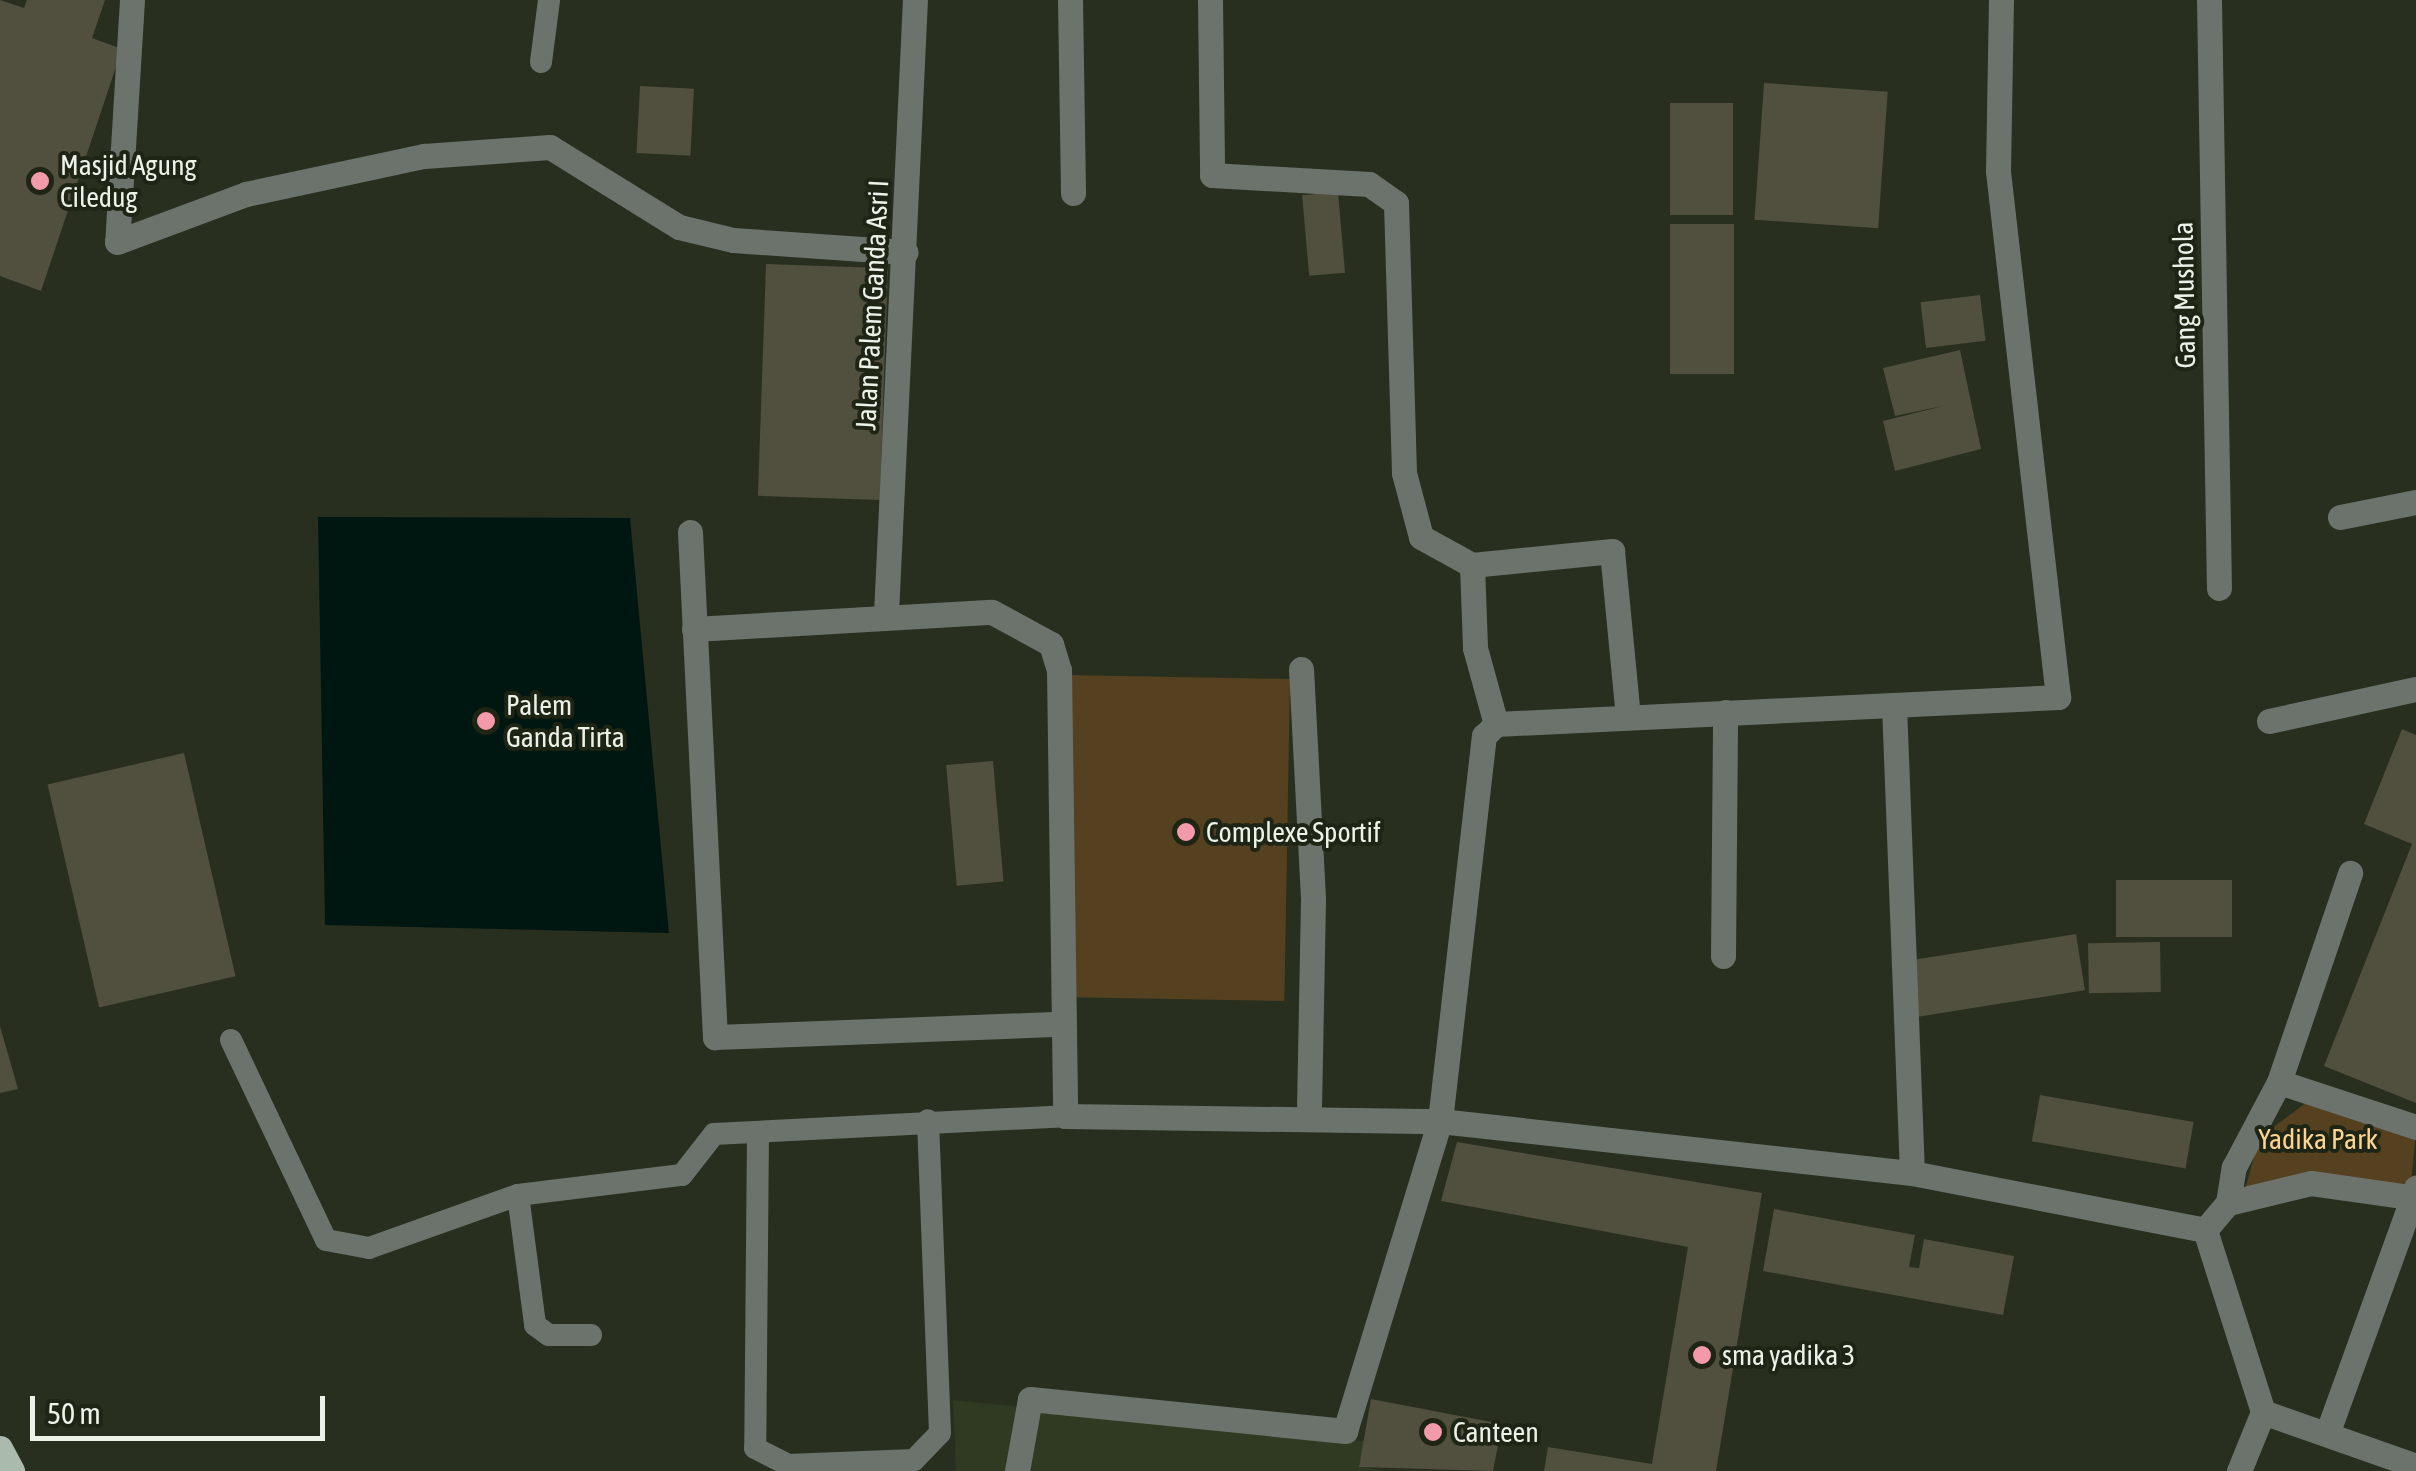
<!DOCTYPE html>
<style>
body{margin:0}
#map{position:relative;width:2416px;height:1471px;overflow:hidden;background:#282f1f;font-family:"Asap Condensed",sans-serif}
div>[style]{position:absolute}
[style*='--x']{left:calc(var(--x)*1px);top:calc(var(--y)*1px);width:calc(var(--w)*1px);rotate:calc(var(--a)*1deg)}
.built>*{inset:0;background:#303a23}
.green>*{inset:0;background:#554120;transform-origin:0 0}
.water>*{inset:0;background:#001711}
.building>*{inset:0;background:#514f3d;transform-origin:0 0}
.service>*{height:22px;margin:-11px;padding:0 11px;transform-origin:11px;border-radius:11px;background:#6b736c}
.pedestrian>*{height:25px;margin:-12.5px;padding:0 12.5px;transform-origin:12.5px;border-radius:12.5px;background:#6b736c}
.minor>*{height:25px;margin:-12.5px;padding:0 12.5px;transform-origin:12.5px;border-radius:12.5px;background:#6b736c}
.primary>*{height:25px;margin:-12.5px;padding:0 12.5px;transform-origin:12.5px;border-radius:12.5px;background:#aabaad}
.dots>*{width:28px;height:28px;translate:-50% -50%;box-sizing:border-box;border:5px solid #1e2515;border-radius:50%}
span{translate:-50% -50%;white-space:nowrap;text-align:center;line-height:1.15;-webkit-text-stroke:8px #1e2515;paint-order:stroke}
.poi-label{font-size:28px;color:#edf2e8}
.left{translate:0 -50%;text-align:left}
.street-label{font-size:28px;color:#edf2e8}
.park-label{font-size:28px;color:#fed491}
.scale{position:absolute;left:30px;top:1396px;width:295px;height:45px;box-sizing:border-box;border:5px solid #edf2e8;border-top:0;padding-left:12px;font-size:30px;line-height:35px;white-space:nowrap;color:#edf2e8;-webkit-text-stroke:8px #1e2515;paint-order:stroke}
</style>
<div id="map">
<div class="built">
<div style="clip-path:polygon(953px 1400px,1364px 1441px,1359px 1466px,1383px 1471px,956px 1471px)"></div>
</div>
<div class="green">
<div style="left:1063px;top:675px;width:227px;height:322px;rotate:1deg"></div>
<div style="clip-path:polygon(2311px 1099px,2416px 1132px,2410px 1193px,2244px 1194px,2259px 1138px)"></div>
</div>
<div class="water">
<div style="clip-path:polygon(318px 517px,630px 518px,669px 933px,325px 925px)"></div>
</div>
<div class="building">
<div style="clip-path:polygon(0 0,24px 8px,27px 0,105px 0,92px 38px,122px 49px,41px 291px,0 276px)"></div>
<div style="left:1764px;top:83px;width:124px;height:137px;rotate:4deg"></div>
<div style="left:640px;top:86px;width:54px;height:67px;rotate:3deg"></div>
<div style="left:1670px;top:103px;width:63px;height:112px"></div>
<div style="left:1338px;top:192px;width:81px;height:36px;rotate:85deg"></div>
<div style="left:1670px;top:224px;width:64px;height:150px"></div>
<div style="left:766px;top:264px;width:122px;height:232px;rotate:2deg"></div>
<div style="left:1980px;top:295px;width:46px;height:60px;rotate:83deg"></div>
<div style="clip-path:polygon(1960px 350px,1981px 449px,1895px 471px,1883px 421px,1947px 405px,1895px 416px,1883px 368px)"></div>
<div style="clip-path:polygon(2402px 729px,2416px 735px,2416px 1103px,2324px 1066px,2412px 844px,2364px 824px)"></div>
<div style="left:184px;top:753px;width:229px;height:140px;rotate:77deg"></div>
<div style="left:993px;top:761px;width:121px;height:47px;rotate:85deg"></div>
<div style="left:2232px;top:880px;width:57px;height:116px;rotate:90deg"></div>
<div style="left:2076px;top:934px;width:57px;height:169px;rotate:81deg"></div>
<div style="left:2160px;top:942px;width:50px;height:72px;rotate:89deg"></div>
<div style="clip-path:polygon(0 1026px,18px 1089px,0 1093px)"></div>
<div style="left:2040px;top:1095px;width:156px;height:47px;rotate:10deg"></div>
<div style="clip-path:polygon(1457px 1142px,1762px 1193px,1716px 1471px,1544px 1471px,1548px 1447px,1652px 1464px,1688px 1247px,1441px 1201px)"></div>
<div style="clip-path:polygon(1774px 1209px,1915px 1235px,1909px 1267px,1919px 1268px,1924px 1239px,2014px 1256px,2003px 1315px,1763px 1271px)"></div>
<div style="clip-path:polygon(1371px 1399px,1502px 1424px,1493px 1471px,1359px 1467px)"></div>
</div>
<div class="service">
<div style="--x:541;--y:62;--w:63;--a:-82.6"></div>
<div style="--x:231;--y:1040;--w:221;--a:64.6"></div>
<div style="--x:326;--y:1240;--w:44;--a:10.5"></div>
<div style="--x:369;--y:1248;--w:158;--a:-19.6"></div>
<div style="--x:518;--y:1195;--w:165;--a:-7"></div>
<div style="--x:682;--y:1175;--w:52;--a:-52"></div>
<div style="--x:714;--y:1134;--w:351;--a:-2.9"></div>
<div style="--x:758;--y:1132;--w:316;--a:90.5"></div>
<div style="--x:755;--y:1448;--w:37;--a:27"></div>
<div style="--x:788;--y:1465;--w:126;--a:-2.3"></div>
<div style="--x:914;--y:1460;--w:37;--a:-46"></div>
<div style="--x:940;--y:1433;--w:313;--a:-92.2"></div>
<div style="--x:518;--y:1195;--w:131;--a:82.5"></div>
<div style="--x:535;--y:1325;--w:17;--a:36"></div>
<div style="--x:549;--y:1335;--w:42;--a:0"></div>
</div>
<div class="pedestrian">
<div style="--x:1301;--y:669;--w:231;--a:87"></div>
<div style="--x:1313;--y:900;--w:204;--a:91.1"></div>
</div>
<div class="minor">
<div style="--x:132;--y:0;--w:242;--a:93.5"></div>
<div style="--x:117;--y:242;--w:138;--a:-20.4"></div>
<div style="--x:246;--y:194;--w:182;--a:-12.1"></div>
<div style="--x:424;--y:156;--w:126;--a:-4.1"></div>
<div style="--x:550;--y:147;--w:152;--a:31.8"></div>
<div style="--x:679;--y:227;--w:56;--a:13.5"></div>
<div style="--x:733;--y:240;--w:173;--a:4"></div>
<div style="--x:1070;--y:0;--w:193;--a:89.1"></div>
<div style="--x:1210;--y:0;--w:175;--a:89.3"></div>
<div style="--x:1212;--y:175;--w:157;--a:3.3"></div>
<div style="--x:1369;--y:184;--w:33;--a:35"></div>
<div style="--x:1396;--y:203;--w:270;--a:88.3"></div>
<div style="--x:1404;--y:473;--w:66;--a:75.1"></div>
<div style="--x:1421;--y:537;--w:58;--a:28.8"></div>
<div style="--x:1472;--y:565;--w:83;--a:87.9"></div>
<div style="--x:1475;--y:648;--w:79;--a:74.6"></div>
<div style="--x:2209;--y:0;--w:588;--a:89.03"></div>
<div style="--x:2340;--y:517;--w:77;--a:-11.2"></div>
<div style="--x:690;--y:532;--w:506;--a:87.17"></div>
<div style="--x:715;--y:1037;--w:345;--a:-2.2"></div>
<div style="--x:1472;--y:565;--w:141;--a:-5.7"></div>
<div style="--x:1612;--y:551;--w:167;--a:84.5"></div>
<div style="--x:886;--y:614;--w:615;--a:-87.3"></div>
<div style="--x:694;--y:629;--w:298;--a:-3.3"></div>
<div style="--x:992;--y:612;--w:67;--a:28.5"></div>
<div style="--x:1051;--y:644;--w:27;--a:73"></div>
<div style="--x:1059;--y:670;--w:446;--a:89.2"></div>
<div style="--x:1065;--y:1116;--w:375;--a:0.8"></div>
<div style="--x:1440;--y:1121;--w:475;--a:6.3"></div>
<div style="--x:1912;--y:1173;--w:298;--a:11"></div>
<div style="--x:2205;--y:1230;--w:35;--a:-50"></div>
<div style="--x:2228;--y:1203;--w:36;--a:-81"></div>
<div style="--x:2234;--y:1167;--w:96;--a:-62.1"></div>
<div style="--x:2279;--y:1082;--w:144;--a:18.2"></div>
<div style="--x:1894;--y:705;--w:468;--a:87.8"></div>
<div style="--x:2269;--y:721;--w:150;--a:-12.3"></div>
<div style="--x:1723;--y:956;--w:244;--a:-89.5"></div>
<div style="--x:2279;--y:1082;--w:221;--a:-71.2"></div>
<div style="--x:2228;--y:1203;--w:85;--a:-13.5"></div>
<div style="--x:2311;--y:1183;--w:106;--a:8.1"></div>
<div style="--x:2205;--y:1230;--w:191;--a:72.3"></div>
<div style="--x:2263;--y:1412;--w:162;--a:19.4"></div>
<div style="--x:2327;--y:1434;--w:262;--a:-70.1"></div>
<div style="--x:1017;--y:1471;--w:73;--a:-79.8"></div>
<div style="--x:1030;--y:1399;--w:317;--a:5.8"></div>
<div style="--x:1345;--y:1431;--w:324;--a:-73"></div>
<div style="--x:1440;--y:1121;--w:388;--a:-83.5"></div>
<div style="--x:1484;--y:736;--w:17;--a:-45"></div>
<div style="--x:1496;--y:724;--w:563;--a:-2.75"></div>
<div style="--x:2058;--y:697;--w:529;--a:-96.51"></div>
<div style="--x:1998;--y:171;--w:171;--a:-89"></div>
<div style="--x:2239;--y:1471;--w:64;--a:-67.9"></div>
</div>
<div class="primary">
<div style="--x:0;--y:1448;--w:26;--a:62"></div>
</div>
<div class="dots">
<div style="left:40px;top:181px;background:#f39aaa"></div>
<div style="left:486px;top:721px;background:#f39aaa"></div>
<div style="left:1186px;top:832px;background:#f39aaa"></div>
<div style="left:1702px;top:1355px;background:#f39aaa"></div>
<div style="left:1433px;top:1432px;background:#f39aaa"></div>
</div>
<div class="poi-label">
<span class="left" style="left:60px;top:181px">Masjid Agung<br>Ciledug</span>
<span class="left" style="left:506px;top:721px">Palem<br>Ganda Tirta</span>
<span class="left" style="left:1206px;top:832px">Complexe Sportif</span>
<span class="left" style="left:1722px;top:1355px">sma yadika 3</span>
<span class="left" style="left:1453px;top:1432px">Canteen</span>
</div>
<div class="street-label">
<span style="left:2184px;top:295px;rotate:-91deg">Gang Mushola</span>
<span style="left:872px;top:305px;rotate:-87deg">Jalan Palem Ganda Asri I</span>
</div>
<div class="park-label">
<span style="left:2318px;top:1139px">Yadika Park</span>
</div>
<div class="scale">50 m</div>
</div>
